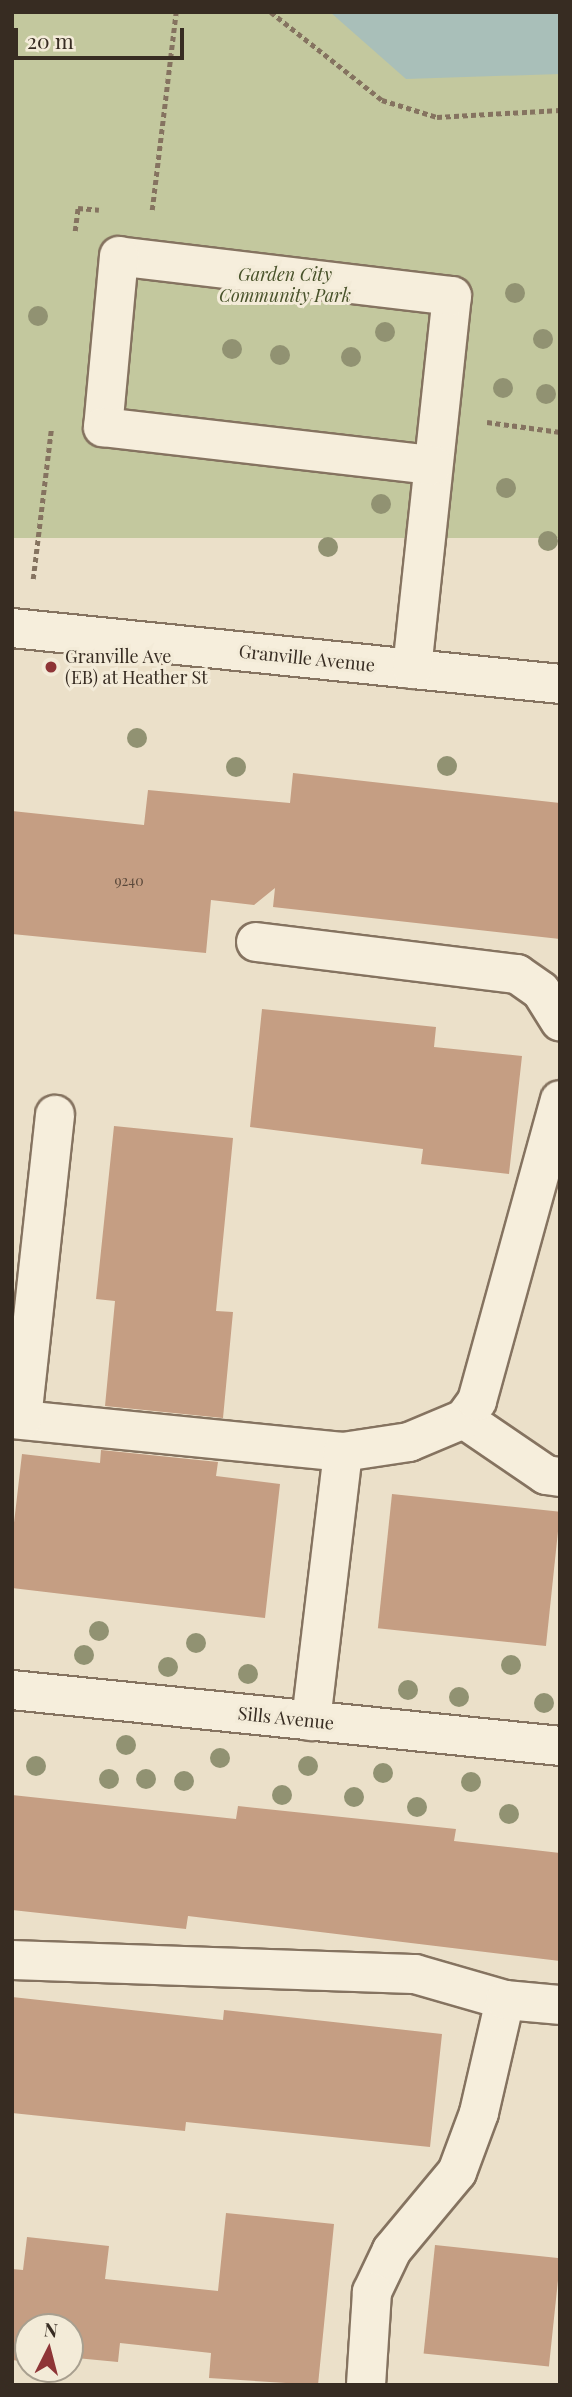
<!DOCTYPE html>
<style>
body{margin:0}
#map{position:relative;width:572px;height:2397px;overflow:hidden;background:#ebe0c9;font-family:"Playfair Display",serif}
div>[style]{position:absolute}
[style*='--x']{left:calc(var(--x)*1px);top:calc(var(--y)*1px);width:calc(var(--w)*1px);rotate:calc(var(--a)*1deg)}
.green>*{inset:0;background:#c3c89e;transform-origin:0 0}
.water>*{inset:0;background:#a9bfb9}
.building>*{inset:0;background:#c59e83;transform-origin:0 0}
.path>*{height:4.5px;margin-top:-2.25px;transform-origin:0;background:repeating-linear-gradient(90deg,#857360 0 5px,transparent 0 8.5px)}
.roads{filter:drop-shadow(2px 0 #857360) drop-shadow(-2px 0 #857360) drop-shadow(0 2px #857360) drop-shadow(0 -2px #857360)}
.minor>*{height:38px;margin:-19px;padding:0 19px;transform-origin:19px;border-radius:19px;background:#f6eedc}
.trees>*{width:20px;height:20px;margin:-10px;border-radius:50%;background:#919272}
.dots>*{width:19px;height:19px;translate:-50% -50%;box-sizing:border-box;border:4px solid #f3ebd8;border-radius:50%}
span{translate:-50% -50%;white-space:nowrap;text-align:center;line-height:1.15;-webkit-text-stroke:6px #f3ebd8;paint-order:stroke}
.number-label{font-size:14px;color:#5a483a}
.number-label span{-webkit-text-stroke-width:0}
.park-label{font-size:18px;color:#48522a;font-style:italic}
.poi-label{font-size:18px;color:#372c22}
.left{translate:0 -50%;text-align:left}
.street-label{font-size:18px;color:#372c22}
.frame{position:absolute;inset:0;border:14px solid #372c22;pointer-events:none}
.north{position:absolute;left:14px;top:2313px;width:70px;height:70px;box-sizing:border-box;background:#f3ebd8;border:2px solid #a89f8f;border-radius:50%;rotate:6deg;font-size:19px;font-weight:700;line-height:28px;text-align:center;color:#372c22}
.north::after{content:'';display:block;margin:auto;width:24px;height:32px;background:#8e3537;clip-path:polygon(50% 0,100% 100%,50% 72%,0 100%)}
.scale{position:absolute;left:14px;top:28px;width:170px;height:32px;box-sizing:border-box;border:4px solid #372c22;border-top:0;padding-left:9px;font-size:21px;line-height:24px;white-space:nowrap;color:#372c22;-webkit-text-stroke:5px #f3ebd8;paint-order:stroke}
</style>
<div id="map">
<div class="green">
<div style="left:12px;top:12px;width:548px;height:526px"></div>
</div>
<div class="water">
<div style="clip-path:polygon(330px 12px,560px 12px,560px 74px,406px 79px)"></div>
</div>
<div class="building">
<div style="clip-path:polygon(293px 773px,560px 803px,560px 939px,273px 907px,275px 888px,254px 905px,211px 900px,206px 953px,12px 934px,12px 811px,144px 825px,148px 790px,290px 803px)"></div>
<div style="clip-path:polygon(262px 1009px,436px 1027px,434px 1047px,522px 1056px,509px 1174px,421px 1164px,423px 1149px,250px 1127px)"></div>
<div style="clip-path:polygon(114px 1126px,233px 1138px,216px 1311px,233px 1312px,223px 1418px,105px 1406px,115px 1301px,96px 1299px)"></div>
<div style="clip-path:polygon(101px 1450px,218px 1462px,216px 1476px,280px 1484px,265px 1618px,12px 1588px,12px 1540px,22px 1454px,100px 1463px)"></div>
<div style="left:392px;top:1494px;width:169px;height:135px;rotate:6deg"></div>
<div style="clip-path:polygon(12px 1795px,236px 1819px,238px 1806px,456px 1829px,454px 1841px,560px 1853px,560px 1961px,188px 1916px,186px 1929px,12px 1910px)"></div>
<div style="clip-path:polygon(12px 1997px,223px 2020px,224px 2010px,442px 2034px,430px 2147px,186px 2122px,185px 2131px,12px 2113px)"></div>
<div style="clip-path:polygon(226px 2213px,334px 2224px,318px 2385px,209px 2378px,211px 2353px,120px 2343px,118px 2362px,76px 2358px,75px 2367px,70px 2366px,70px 2327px,28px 2327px,28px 2362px,12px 2360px,12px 2269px,23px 2270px,27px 2237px,109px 2246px,105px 2279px,218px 2291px)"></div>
<div style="left:435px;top:2245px;width:126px;height:109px;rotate:6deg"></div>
</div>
<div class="path">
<div style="--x:271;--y:12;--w:142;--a:38.4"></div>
<div style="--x:382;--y:100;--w:58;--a:17.2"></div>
<div style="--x:437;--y:117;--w:123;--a:-3.3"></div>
<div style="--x:152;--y:210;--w:199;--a:-83.1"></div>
<div style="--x:75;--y:231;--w:23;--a:-83"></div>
<div style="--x:78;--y:208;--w:21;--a:5"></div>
<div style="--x:487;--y:422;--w:74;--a:7.8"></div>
<div style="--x:33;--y:579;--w:150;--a:-83.1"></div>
</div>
<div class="roads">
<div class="minor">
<div style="--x:12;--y:628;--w:551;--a:5.83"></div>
<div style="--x:412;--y:669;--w:375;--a:-83.9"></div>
<div style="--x:452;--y:296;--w:335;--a:-173.2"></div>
<div style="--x:119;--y:256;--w:172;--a:95.3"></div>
<div style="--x:103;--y:427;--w:332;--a:6.6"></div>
<div style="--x:256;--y:942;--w:263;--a:7"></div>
<div style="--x:517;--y:974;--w:29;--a:35"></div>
<div style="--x:541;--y:991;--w:36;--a:58"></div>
<div style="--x:12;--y:1419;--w:333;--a:5.7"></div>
<div style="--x:343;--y:1452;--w:271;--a:96.8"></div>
<div style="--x:22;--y:1419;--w:306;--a:-83.8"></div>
<div style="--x:464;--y:1419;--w:99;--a:34.3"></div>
<div style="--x:546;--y:1475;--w:14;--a:8"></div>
<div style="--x:343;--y:1452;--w:67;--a:-8.6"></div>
<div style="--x:409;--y:1442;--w:60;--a:-22.7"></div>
<div style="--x:464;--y:1419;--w:22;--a:-54"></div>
<div style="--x:477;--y:1401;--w:312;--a:-74.6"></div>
<div style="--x:12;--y:1690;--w:551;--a:5.83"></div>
<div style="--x:12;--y:1960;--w:403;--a:2"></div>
<div style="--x:415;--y:1974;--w:94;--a:16.1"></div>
<div style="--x:505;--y:2000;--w:116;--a:103"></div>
<div style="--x:479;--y:2113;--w:63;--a:110.4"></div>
<div style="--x:457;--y:2172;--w:102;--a:129.8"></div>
<div style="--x:392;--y:2250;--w:47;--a:115.5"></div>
<div style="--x:372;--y:2292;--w:93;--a:93.7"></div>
<div style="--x:505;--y:2000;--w:55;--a:5.2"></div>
</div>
</div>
<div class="trees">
<div style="left:515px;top:293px"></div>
<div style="left:38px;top:316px"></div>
<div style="left:385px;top:332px"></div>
<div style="left:543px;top:339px"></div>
<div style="left:232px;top:349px"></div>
<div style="left:280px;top:355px"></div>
<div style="left:351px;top:357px"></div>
<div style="left:503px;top:388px"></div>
<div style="left:546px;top:394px"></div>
<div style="left:506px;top:488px"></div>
<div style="left:381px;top:504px"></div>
<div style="left:548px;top:541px"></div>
<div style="left:328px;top:547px"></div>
<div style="left:137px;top:738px"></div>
<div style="left:447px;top:766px"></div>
<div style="left:236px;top:767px"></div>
<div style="left:99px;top:1631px"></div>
<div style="left:196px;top:1643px"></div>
<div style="left:84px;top:1655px"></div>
<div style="left:511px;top:1665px"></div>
<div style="left:168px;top:1667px"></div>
<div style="left:248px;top:1674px"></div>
<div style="left:408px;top:1690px"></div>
<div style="left:459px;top:1697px"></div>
<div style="left:544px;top:1703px"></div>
<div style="left:126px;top:1745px"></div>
<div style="left:220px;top:1758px"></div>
<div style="left:36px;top:1766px"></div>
<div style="left:308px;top:1766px"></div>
<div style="left:383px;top:1773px"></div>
<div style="left:109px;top:1779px"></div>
<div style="left:146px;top:1779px"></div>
<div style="left:184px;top:1781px"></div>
<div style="left:471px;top:1782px"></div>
<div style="left:282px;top:1795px"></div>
<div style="left:354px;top:1797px"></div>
<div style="left:417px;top:1807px"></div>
<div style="left:509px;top:1814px"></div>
</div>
<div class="dots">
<div style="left:51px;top:667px;background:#8e3537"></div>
</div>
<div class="number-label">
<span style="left:129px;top:881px">9240</span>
</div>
<div class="park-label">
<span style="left:285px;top:285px">Garden City<br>Community Park</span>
</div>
<div class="poi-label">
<span class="left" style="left:65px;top:667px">Granville Ave<br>(EB) at Heather St</span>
</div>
<div class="street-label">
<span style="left:307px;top:658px;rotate:6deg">Granville Avenue</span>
<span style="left:286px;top:1718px;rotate:6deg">Sills Avenue</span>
</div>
<div class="frame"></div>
<div class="north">N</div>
<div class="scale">20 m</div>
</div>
